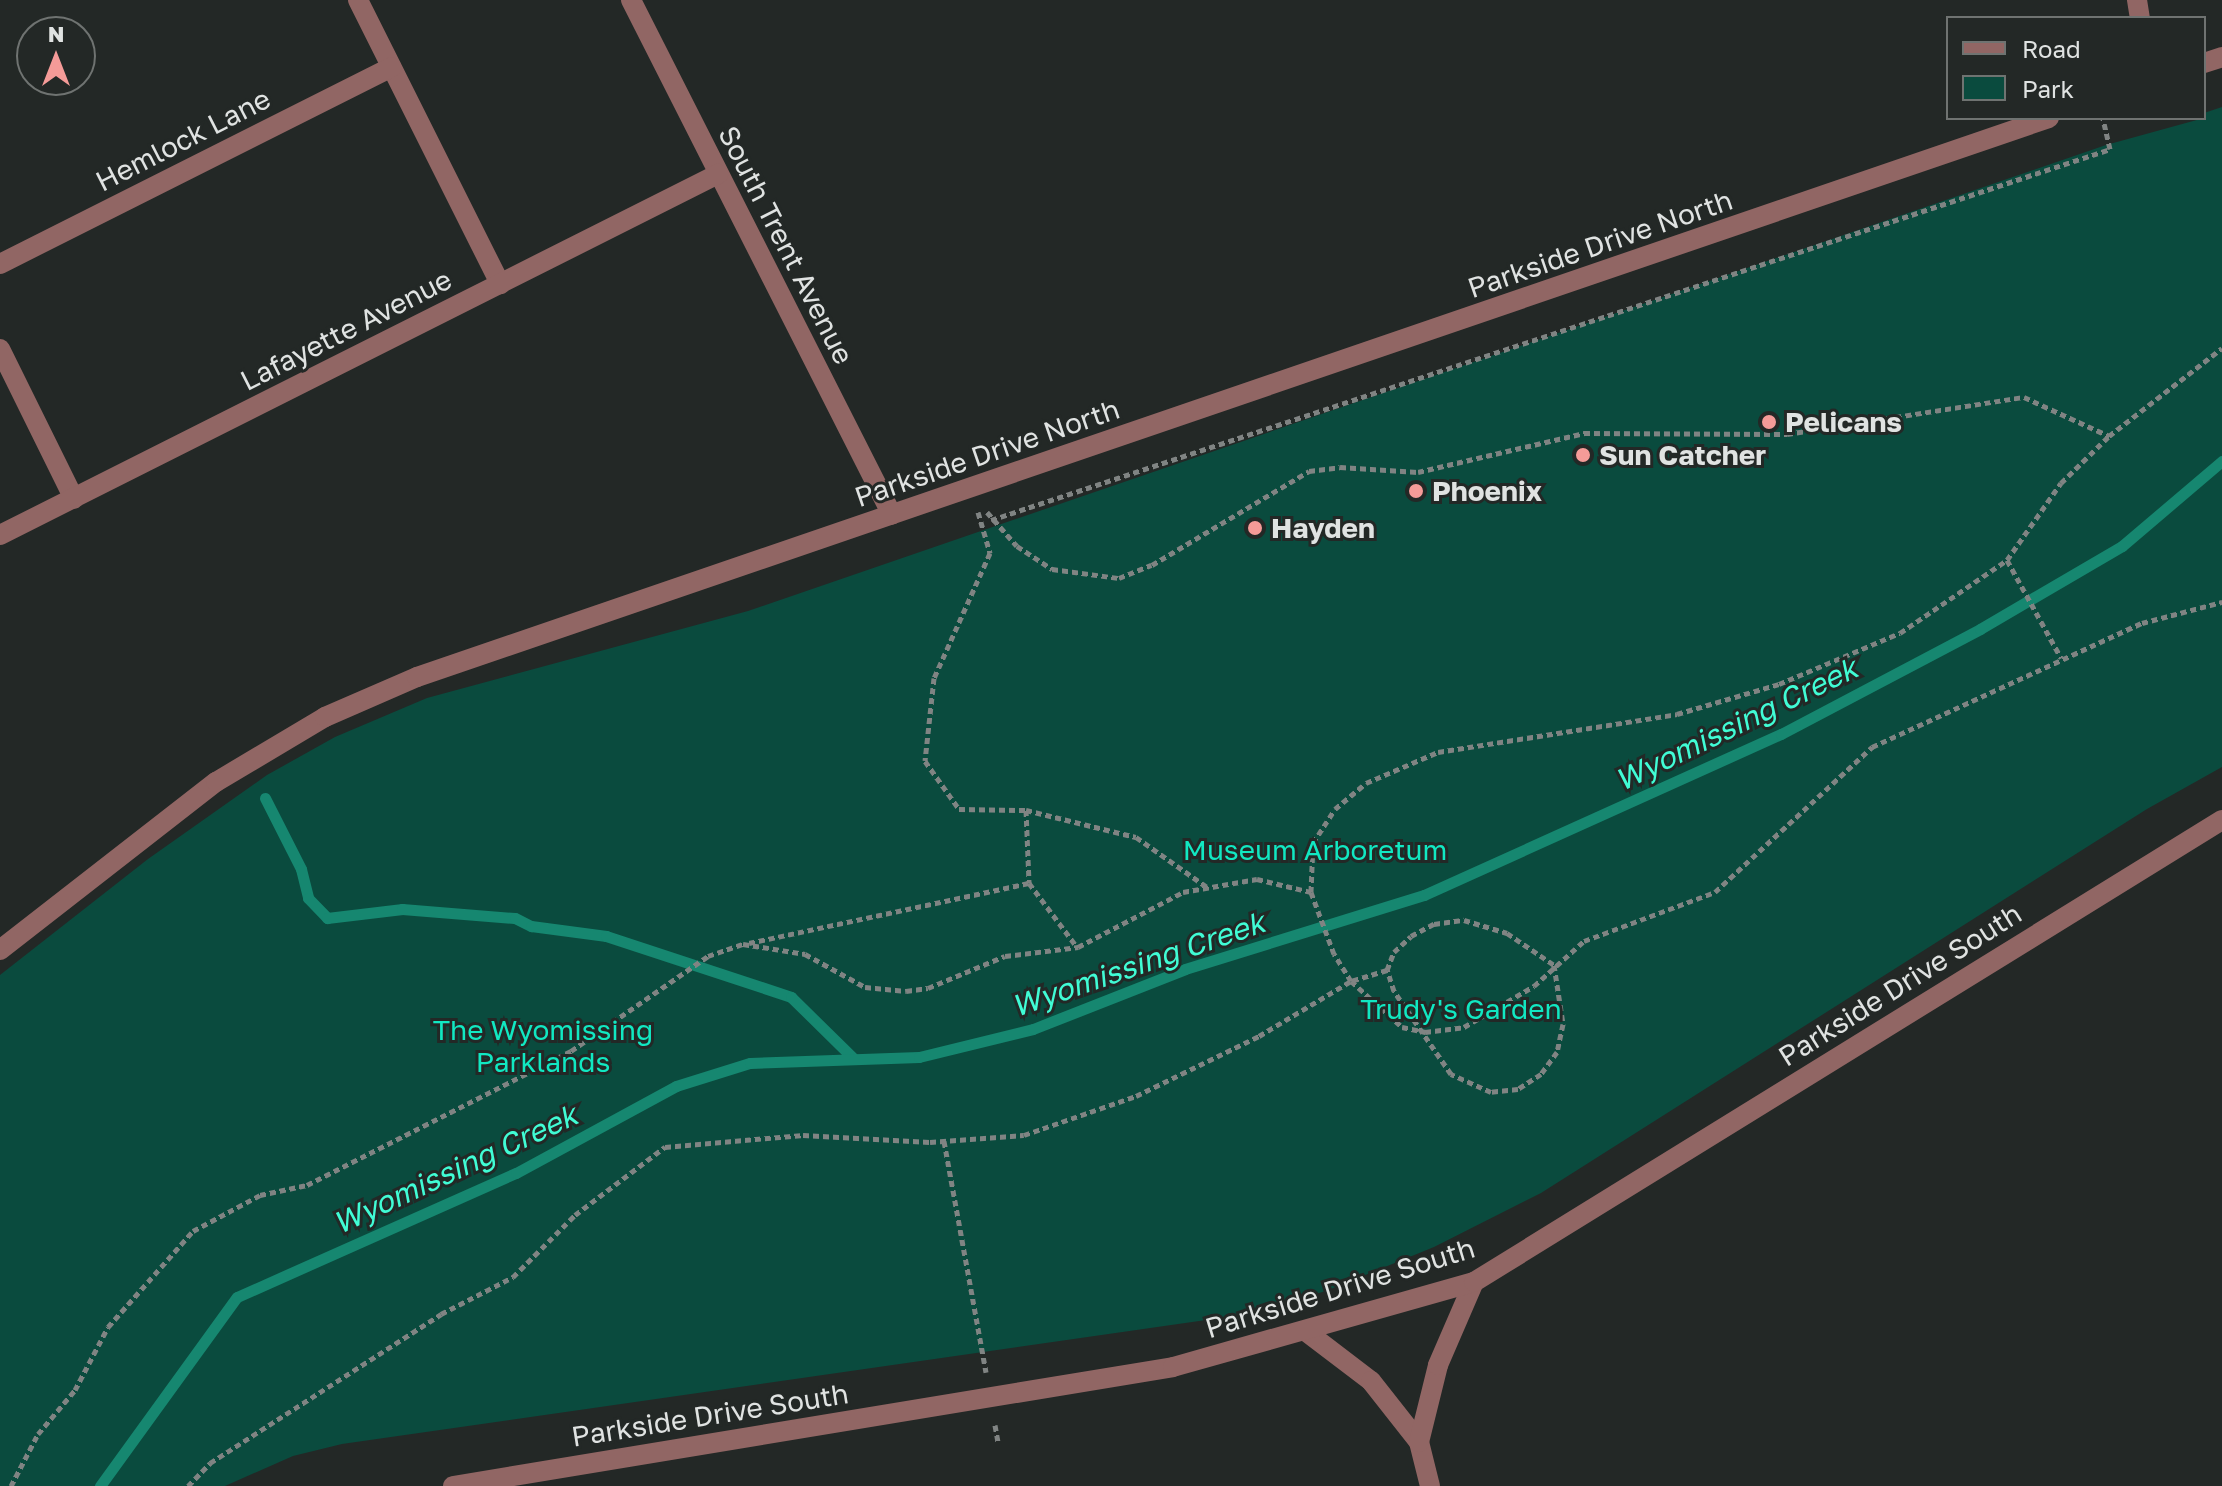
<!DOCTYPE html>
<style>
body{margin:0}
#map{position:relative;width:2222px;height:1486px;overflow:hidden;background:#232826;font-family:"Golos Text",sans-serif}
div>[style]{position:absolute}
[style*='--x']{left:calc(var(--x)*1px);top:calc(var(--y)*1px);width:calc(var(--w)*1px);rotate:calc(var(--a)*1deg)}
.green>*{inset:0;background:#0a4b3e}
.stream>*{height:11px;margin:-5.5px;padding:0 5.5px;transform-origin:5.5px;border-radius:5.5px;background:#168770}
.path>*{height:5px;margin-top:-2.5px;transform-origin:0;background:repeating-linear-gradient(90deg,#808483 0 6px,transparent 0 10px)}
.minor>*{height:20px;margin:-10px;padding:0 10px;transform-origin:10px;border-radius:10px;background:#916664}
.dots>*{width:22px;height:22px;translate:-50% -50%;box-sizing:border-box;border:4px solid #232826;border-radius:50%}
span{translate:-50% -50%;white-space:nowrap;text-align:center;line-height:1.15;-webkit-text-stroke:6px #232826;paint-order:stroke}
.street-label{font-size:28px;color:#e0e3e2}
.poi-label{font-size:28px;color:#e0e3e2;font-weight:700}
.left{translate:0 -50%;text-align:left}
.park-label{font-size:28px;color:#11e8c2}
.water-label{font-size:30px;color:#40fcd5;font-style:italic}
.legend{position:absolute;left:1946px;top:16px;width:260px;height:104px;box-sizing:border-box;background:#232826;border:2px solid #6f7371;margin:0;padding:10px 14px;list-style:none;font-size:24px;color:#e0e3e2}
.legend li{display:flex;align-items:center;gap:16px;height:40px}
.legend b{width:40px;border:2px solid #6f7371}
.north{position:absolute;left:16px;top:16px;width:80px;height:80px;box-sizing:border-box;background:#232826;border:2px solid #6f7371;border-radius:50%;rotate:0deg;font-size:22px;font-weight:700;line-height:32px;text-align:center;color:#e0e3e2}
.north::after{content:'';display:block;margin:auto;width:28px;height:36px;background:#f59b98;clip-path:polygon(50% 0,100% 100%,50% 72%,0 100%)}
</style>
<div id="map">
<div class="green">
<div style="clip-path:polygon(2222px 107px,2222px 767px,2147px 809px,1541px 1193px,1434px 1247px,1326px 1291px,1241px 1315px,342px 1444px,293px 1456px,225px 1486px,0 1486px,0 975px,148px 859px,267px 775px,335px 737px,427px 698px,748px 611px,2106px 145px,2204px 118px,2204px 113px)"></div>
</div>
<div class="stream">
<div style="--x:265;--y:798;--w:80;--a:63.1"></div>
<div style="--x:301;--y:869;--w:30;--a:76"></div>
<div style="--x:308;--y:898;--w:28;--a:46"></div>
<div style="--x:327;--y:918;--w:76;--a:-6.8"></div>
<div style="--x:402;--y:909;--w:113;--a:4.6"></div>
<div style="--x:515;--y:918;--w:18;--a:27"></div>
<div style="--x:531;--y:926;--w:76;--a:7.6"></div>
<div style="--x:606;--y:936;--w:195;--a:18.2"></div>
<div style="--x:791;--y:997;--w:87;--a:44.5"></div>
<div style="--x:100;--y:1486;--w:233;--a:-54.1"></div>
<div style="--x:237;--y:1297;--w:305;--a:-24"></div>
<div style="--x:516;--y:1173;--w:182;--a:-28.5"></div>
<div style="--x:676;--y:1086;--w:77;--a:-17.3"></div>
<div style="--x:750;--y:1063;--w:169;--a:-2"></div>
<div style="--x:919;--y:1057;--w:117;--a:-13.8"></div>
<div style="--x:1033;--y:1029;--w:163;--a:-21.5"></div>
<div style="--x:1185;--y:969;--w:250;--a:-17.2"></div>
<div style="--x:1424;--y:895;--w:392;--a:-24.3"></div>
<div style="--x:1781;--y:734;--w:225;--a:-27.8"></div>
<div style="--x:1980;--y:629;--w:164;--a:-30.3"></div>
<div style="--x:2122;--y:546;--w:131;--a:-40.4"></div>
</div>
<div class="path">
<div style="--x:978;--y:512;--w:43;--a:73.7"></div>
<div style="--x:990;--y:553;--w:137;--a:114.1"></div>
<div style="--x:934;--y:678;--w:83;--a:96.2"></div>
<div style="--x:925;--y:761;--w:59;--a:54.7"></div>
<div style="--x:959;--y:809;--w:67;--a:0.9"></div>
<div style="--x:1026;--y:810;--w:113;--a:13.8"></div>
<div style="--x:1136;--y:837;--w:87;--a:35.2"></div>
<div style="--x:987;--y:512;--w:45;--a:48.6"></div>
<div style="--x:1017;--y:546;--w:42;--a:33.3"></div>
<div style="--x:1052;--y:569;--w:68;--a:7.7"></div>
<div style="--x:1119;--y:578;--w:35;--a:-22"></div>
<div style="--x:1152;--y:565;--w:183;--a:-30.9"></div>
<div style="--x:1309;--y:471;--w:31;--a:-7"></div>
<div style="--x:1340;--y:467;--w:78;--a:3.7"></div>
<div style="--x:1418;--y:472;--w:171;--a:-13.2"></div>
<div style="--x:1584;--y:433;--w:203;--a:0.3"></div>
<div style="--x:1787;--y:434;--w:240;--a:-8.9"></div>
<div style="--x:2024;--y:397;--w:94;--a:24.6"></div>
<div style="--x:991;--y:520;--w:1179;--a:-18.34"></div>
<div style="--x:2110;--y:149;--w:32;--a:-103"></div>
<div style="--x:2007;--y:560;--w:112;--a:61.1"></div>
<div style="--x:1026;--y:810;--w:73;--a:87.6"></div>
<div style="--x:1464;--y:920;--w:45;--a:16.8"></div>
<div style="--x:1507;--y:933;--w:57;--a:34.2"></div>
<div style="--x:1554;--y:965;--w:60;--a:81.3"></div>
<div style="--x:1563;--y:1024;--w:29;--a:102"></div>
<div style="--x:1557;--y:1052;--w:27;--a:126"></div>
<div style="--x:1541;--y:1074;--w:27;--a:147"></div>
<div style="--x:1518;--y:1089;--w:27;--a:174"></div>
<div style="--x:1491;--y:1092;--w:44;--a:-155.8"></div>
<div style="--x:1451;--y:1074;--w:101;--a:-124.5"></div>
<div style="--x:1394;--y:991;--w:22;--a:-108"></div>
<div style="--x:1387;--y:970;--w:19;--a:-69"></div>
<div style="--x:1394;--y:952;--w:23;--a:-43"></div>
<div style="--x:1411;--y:936;--w:26;--a:-28"></div>
<div style="--x:1434;--y:924;--w:30;--a:-8"></div>
<div style="--x:749;--y:943;--w:286;--a:-12.1"></div>
<div style="--x:1029;--y:883;--w:80;--a:53.1"></div>
<div style="--x:1387;--y:970;--w:38;--a:163"></div>
<div style="--x:1351;--y:981;--w:32;--a:-122"></div>
<div style="--x:1334;--y:954;--w:66;--a:-110.4"></div>
<div style="--x:1311;--y:892;--w:49;--a:-87.7"></div>
<div style="--x:1313;--y:843;--w:40;--a:-57.1"></div>
<div style="--x:1335;--y:809;--w:40;--a:-40"></div>
<div style="--x:1366;--y:783;--w:78;--a:-23.3"></div>
<div style="--x:1438;--y:752;--w:242;--a:-9"></div>
<div style="--x:1677;--y:714;--w:106;--a:-16.4"></div>
<div style="--x:1779;--y:684;--w:131;--a:-22.9"></div>
<div style="--x:1900;--y:633;--w:130;--a:-34.3"></div>
<div style="--x:2007;--y:560;--w:94;--a:-55"></div>
<div style="--x:2061;--y:483;--w:67;--a:-44.4"></div>
<div style="--x:2109;--y:436;--w:143;--a:-37.9"></div>
<div style="--x:944;--y:1141;--w:235;--a:79.7"></div>
<div style="--x:995;--y:1425;--w:17;--a:80"></div>
<div style="--x:11;--y:1486;--w:59;--a:-62.6"></div>
<div style="--x:38;--y:1434;--w:57;--a:-49.9"></div>
<div style="--x:75;--y:1390;--w:71;--a:-62.4"></div>
<div style="--x:108;--y:1327;--w:128;--a:-48.5"></div>
<div style="--x:193;--y:1231;--w:76;--a:-28.2"></div>
<div style="--x:260;--y:1195;--w:48;--a:-12"></div>
<div style="--x:307;--y:1185;--w:296;--a:-26.9"></div>
<div style="--x:571;--y:1051;--w:167;--a:-34.7"></div>
<div style="--x:708;--y:956;--w:37;--a:-19"></div>
<div style="--x:743;--y:944;--w:63;--a:9.2"></div>
<div style="--x:805;--y:954;--w:68;--a:28.8"></div>
<div style="--x:865;--y:987;--w:41;--a:5.6"></div>
<div style="--x:906;--y:991;--w:22;--a:-8"></div>
<div style="--x:928;--y:988;--w:83;--a:-22.6"></div>
<div style="--x:1005;--y:956;--w:74;--a:-7"></div>
<div style="--x:1078;--y:947;--w:119;--a:-27.6"></div>
<div style="--x:1183;--y:892;--w:75;--a:-10"></div>
<div style="--x:1257;--y:879;--w:56;--a:13.5"></div>
<div style="--x:188;--y:1486;--w:32;--a:-46"></div>
<div style="--x:210;--y:1463;--w:275;--a:-32.8"></div>
<div style="--x:441;--y:1314;--w:81;--a:-27.2"></div>
<div style="--x:513;--y:1277;--w:88;--a:-45"></div>
<div style="--x:575;--y:1215;--w:113;--a:-37.1"></div>
<div style="--x:665;--y:1147;--w:139;--a:-5"></div>
<div style="--x:803;--y:1135;--w:127;--a:3.2"></div>
<div style="--x:930;--y:1142;--w:94;--a:-4.3"></div>
<div style="--x:1024;--y:1135;--w:119;--a:-19.2"></div>
<div style="--x:1136;--y:1096;--w:137;--a:-26"></div>
<div style="--x:1259;--y:1036;--w:107;--a:-30.9"></div>
<div style="--x:1351;--y:981;--w:69;--a:42"></div>
<div style="--x:1402;--y:1027;--w:24;--a:12"></div>
<div style="--x:1425;--y:1032;--w:39;--a:-7"></div>
<div style="--x:1464;--y:1027;--w:81;--a:-30.4"></div>
<div style="--x:1534;--y:986;--w:67;--a:-42"></div>
<div style="--x:1584;--y:941;--w:140;--a:-20.5"></div>
<div style="--x:1715;--y:892;--w:214;--a:-42.7"></div>
<div style="--x:1872;--y:747;--w:297;--a:-24.7"></div>
<div style="--x:2142;--y:623;--w:83;--a:-14.7"></div>
</div>
<div class="minor">
<div style="--x:358;--y:0;--w:318;--a:63.4"></div>
<div style="--x:631;--y:0;--w:577;--a:63.12"></div>
<div style="--x:2137;--y:0;--w:18;--a:81"></div>
<div style="--x:2204;--y:63;--w:19;--a:-18"></div>
<div style="--x:0;--y:264;--w:438;--a:-26.7"></div>
<div style="--x:0;--y:349;--w:167;--a:63.7"></div>
<div style="--x:0;--y:535;--w:804;--a:-26.69"></div>
<div style="--x:0;--y:950;--w:274;--a:-37.9"></div>
<div style="--x:216;--y:782;--w:127;--a:-30.8"></div>
<div style="--x:325;--y:717;--w:100;--a:-23.5"></div>
<div style="--x:417;--y:677;--w:1725;--a:-18.91"></div>
<div style="--x:1308;--y:1333;--w:79;--a:37.3"></div>
<div style="--x:1371;--y:1381;--w:78;--a:51.8"></div>
<div style="--x:1419;--y:1442;--w:45;--a:76"></div>
<div style="--x:1419;--y:1442;--w:79;--a:-76.1"></div>
<div style="--x:1438;--y:1365;--w:90;--a:-66.6"></div>
<div style="--x:453;--y:1486;--w:730;--a:-9.38"></div>
<div style="--x:1173;--y:1367;--w:313;--a:-15.8"></div>
<div style="--x:1474;--y:1282;--w:879;--a:-31.7"></div>
</div>
<div class="dots">
<div style="left:1769px;top:422px;background:#f59b98"></div>
<div style="left:1583px;top:455px;background:#f59b98"></div>
<div style="left:1416px;top:491px;background:#f59b98"></div>
<div style="left:1255px;top:528px;background:#f59b98"></div>
</div>
<div class="street-label">
<span style="left:183px;top:140px;rotate:-27deg">Hemlock Lane</span>
<span style="left:1600px;top:244px;rotate:-19deg">Parkside Drive North</span>
<span style="left:786px;top:245px;rotate:63deg">South Trent Avenue</span>
<span style="left:346px;top:330px;rotate:-27deg">Lafayette Avenue</span>
<span style="left:987px;top:453px;rotate:-19deg">Parkside Drive North</span>
<span style="left:1900px;top:985px;rotate:-32deg">Parkside Drive South</span>
<span style="left:1340px;top:1288px;rotate:-17deg">Parkside Drive South</span>
<span style="left:710px;top:1415px;rotate:-9deg">Parkside Drive South</span>
</div>
<div class="poi-label">
<span class="left" style="left:1785px;top:422px">Pelicans</span>
<span class="left" style="left:1599px;top:455px">Sun Catcher</span>
<span class="left" style="left:1432px;top:491px">Phoenix</span>
<span class="left" style="left:1271px;top:528px">Hayden</span>
</div>
<div class="park-label">
<span style="left:1315px;top:850px">Museum Arboretum</span>
<span style="left:1461px;top:1009px">Trudy's Garden</span>
<span style="left:543px;top:1046px">The Wyomissing<br>Parklands</span>
</div>
<div class="water-label">
<span style="left:1736px;top:724px;rotate:-26deg">Wyomissing Creek</span>
<span style="left:1138px;top:964px;rotate:-19deg">Wyomissing Creek</span>
<span style="left:455px;top:1169px;rotate:-25deg">Wyomissing Creek</span>
</div>
<ul class="legend">
<li><b style="height:10px;background:#916664"></b>Road</li>
<li><b style="height:22px;background:#0a4b3e"></b>Park</li>
</ul>
<div class="north">N</div>
</div>
